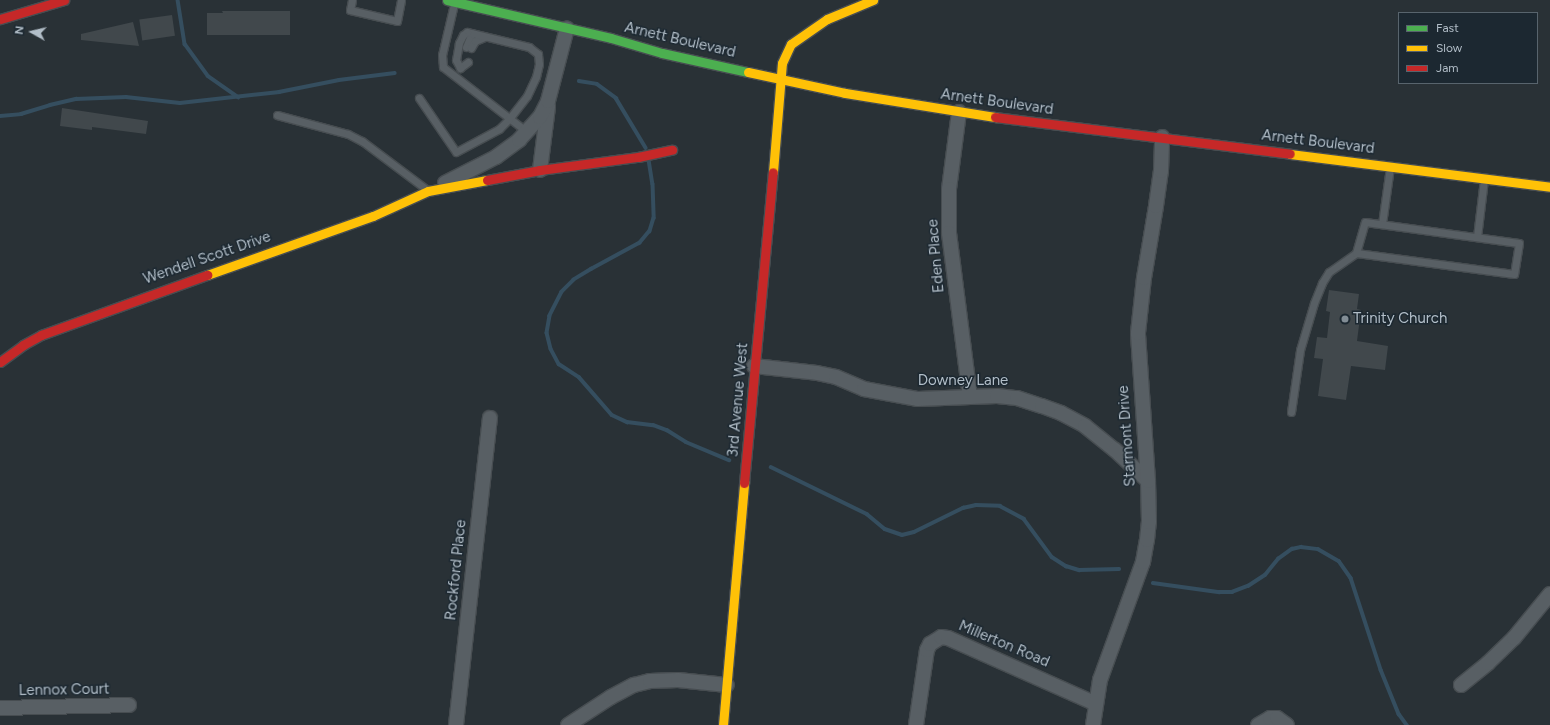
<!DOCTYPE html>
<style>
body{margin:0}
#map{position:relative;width:1550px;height:725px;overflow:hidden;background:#293136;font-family:Figtree,sans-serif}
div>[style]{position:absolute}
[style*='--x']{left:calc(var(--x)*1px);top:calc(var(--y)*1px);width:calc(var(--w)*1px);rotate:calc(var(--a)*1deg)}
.stream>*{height:3.5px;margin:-1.75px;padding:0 1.75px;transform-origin:1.75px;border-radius:1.75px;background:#354e5f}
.building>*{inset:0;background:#41484c;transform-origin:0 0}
.roads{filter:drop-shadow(1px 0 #474d51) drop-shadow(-1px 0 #474d51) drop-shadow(0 1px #474d51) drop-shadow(0 -1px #474d51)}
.lane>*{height:7px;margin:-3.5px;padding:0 3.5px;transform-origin:3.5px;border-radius:3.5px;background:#585f64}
.street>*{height:14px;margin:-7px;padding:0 7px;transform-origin:7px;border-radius:7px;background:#585f64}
.fast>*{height:9px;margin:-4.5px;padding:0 4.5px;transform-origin:4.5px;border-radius:4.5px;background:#4caf50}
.slow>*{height:9px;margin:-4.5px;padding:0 4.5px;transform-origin:4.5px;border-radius:4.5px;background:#ffc107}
.jam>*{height:9px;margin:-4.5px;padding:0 4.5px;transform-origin:4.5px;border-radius:4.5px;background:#c62828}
.dots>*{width:11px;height:11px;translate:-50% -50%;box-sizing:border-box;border:2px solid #1c2831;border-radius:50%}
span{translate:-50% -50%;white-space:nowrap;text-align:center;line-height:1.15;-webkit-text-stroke:3px #1c2831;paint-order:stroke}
.street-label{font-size:15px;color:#b2bec8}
.poi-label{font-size:15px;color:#b2bec8}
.left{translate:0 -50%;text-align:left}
.legend{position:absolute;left:1398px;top:12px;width:140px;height:72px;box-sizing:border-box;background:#1c2831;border:1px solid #58646d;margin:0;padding:5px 7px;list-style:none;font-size:12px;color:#b2bec8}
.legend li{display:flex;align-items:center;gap:8px;height:20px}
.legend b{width:20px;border:1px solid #58646d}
.north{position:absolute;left:12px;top:12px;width:40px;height:40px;-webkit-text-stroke:3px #1c2831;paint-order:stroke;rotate:278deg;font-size:11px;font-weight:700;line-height:16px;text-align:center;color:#b2bec8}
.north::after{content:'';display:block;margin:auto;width:14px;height:18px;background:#b2bec8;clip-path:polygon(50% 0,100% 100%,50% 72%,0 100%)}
</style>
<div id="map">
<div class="stream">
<div style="--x:178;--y:0;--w:45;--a:81"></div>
<div style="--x:185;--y:44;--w:39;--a:54"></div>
<div style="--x:208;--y:76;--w:37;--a:35"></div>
<div style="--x:579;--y:81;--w:18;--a:9"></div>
<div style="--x:597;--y:84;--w:24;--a:36"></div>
<div style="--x:616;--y:98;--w:58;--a:59"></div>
<div style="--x:0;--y:116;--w:21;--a:-5"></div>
<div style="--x:21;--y:114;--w:30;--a:-17"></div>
<div style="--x:50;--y:105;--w:27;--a:-13"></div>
<div style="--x:76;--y:99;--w:50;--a:-2.3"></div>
<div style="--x:126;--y:97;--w:54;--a:6.3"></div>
<div style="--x:180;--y:103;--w:100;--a:-6.3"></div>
<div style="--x:279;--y:92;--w:61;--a:-11.3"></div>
<div style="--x:339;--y:80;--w:56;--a:-7.1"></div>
<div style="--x:649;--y:160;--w:24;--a:81"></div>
<div style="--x:653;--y:184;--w:34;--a:88"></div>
<div style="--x:654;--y:218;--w:14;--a:107"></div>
<div style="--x:650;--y:231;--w:16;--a:130"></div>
<div style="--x:640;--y:243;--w:55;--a:151.6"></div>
<div style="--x:592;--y:269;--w:21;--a:149"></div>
<div style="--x:574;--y:280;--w:17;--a:135"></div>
<div style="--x:562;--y:292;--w:27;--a:117"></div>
<div style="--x:550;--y:316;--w:17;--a:100"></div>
<div style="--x:547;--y:333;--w:16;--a:76"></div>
<div style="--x:551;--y:349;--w:17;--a:62"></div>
<div style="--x:559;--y:364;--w:24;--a:33"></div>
<div style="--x:579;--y:377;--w:50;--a:49"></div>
<div style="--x:612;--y:415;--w:17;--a:25"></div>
<div style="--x:627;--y:422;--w:26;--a:7"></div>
<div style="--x:653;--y:425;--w:15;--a:20"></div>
<div style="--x:667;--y:430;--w:22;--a:32"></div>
<div style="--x:686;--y:442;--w:47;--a:22.7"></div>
<div style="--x:771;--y:467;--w:107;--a:26.1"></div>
<div style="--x:867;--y:514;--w:23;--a:40"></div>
<div style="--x:885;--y:529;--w:18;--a:19"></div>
<div style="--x:902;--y:535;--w:12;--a:-14"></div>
<div style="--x:914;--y:532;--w:55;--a:-26.1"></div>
<div style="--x:963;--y:508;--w:13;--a:-13"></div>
<div style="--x:976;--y:505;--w:24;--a:2"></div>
<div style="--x:1000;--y:506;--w:27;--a:28"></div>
<div style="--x:1024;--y:519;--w:47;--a:53.6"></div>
<div style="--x:1052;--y:557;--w:17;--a:33"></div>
<div style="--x:1066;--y:566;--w:14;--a:17"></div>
<div style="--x:1079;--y:570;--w:40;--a:-1.4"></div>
<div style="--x:1153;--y:583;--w:67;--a:7.8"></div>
<div style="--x:1219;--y:592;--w:13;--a:0"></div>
<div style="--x:1232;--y:592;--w:17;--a:-21"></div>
<div style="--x:1248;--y:586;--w:20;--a:-33"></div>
<div style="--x:1265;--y:575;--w:21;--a:-51"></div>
<div style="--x:1278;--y:559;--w:17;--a:-36"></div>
<div style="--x:1292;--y:549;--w:9;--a:-13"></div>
<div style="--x:1301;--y:547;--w:17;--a:7"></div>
<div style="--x:1318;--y:549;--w:24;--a:30"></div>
<div style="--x:1339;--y:561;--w:21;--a:55"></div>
<div style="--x:1351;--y:578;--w:97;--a:71.9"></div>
<div style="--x:1381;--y:670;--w:48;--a:67.8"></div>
<div style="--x:1399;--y:714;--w:14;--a:54"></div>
</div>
<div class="building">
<div style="clip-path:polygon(222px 11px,290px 11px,290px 35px,207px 35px,207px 13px,223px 13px)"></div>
<div style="left:172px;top:15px;width:21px;height:33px;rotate:82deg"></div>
<div style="clip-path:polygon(133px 22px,139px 46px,81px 40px,81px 34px)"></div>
<div style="clip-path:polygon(62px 108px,148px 121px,146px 134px,92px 127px,92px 130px,60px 126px)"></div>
<div style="clip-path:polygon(1329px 290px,1359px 294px,1357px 309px,1361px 310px,1357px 341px,1388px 346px,1385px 370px,1351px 366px,1346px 400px,1318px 396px,1323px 359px,1314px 358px,1317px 337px,1327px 338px,1330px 312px,1326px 311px)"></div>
</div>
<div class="roads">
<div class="lane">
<div style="--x:352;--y:0;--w:10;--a:101"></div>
<div style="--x:350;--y:10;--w:48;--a:13.2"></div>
<div style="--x:397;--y:21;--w:21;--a:-79"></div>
<div style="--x:454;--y:4;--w:52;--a:103.2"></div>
<div style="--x:442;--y:55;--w:12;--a:85"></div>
<div style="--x:443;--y:67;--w:106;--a:37.7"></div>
<div style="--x:466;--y:47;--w:15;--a:-67"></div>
<div style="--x:471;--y:48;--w:8;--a:-60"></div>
<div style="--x:475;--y:41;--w:11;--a:-22"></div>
<div style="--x:460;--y:68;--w:10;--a:-37"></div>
<div style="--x:419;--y:98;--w:65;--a:55.6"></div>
<div style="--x:456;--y:152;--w:49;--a:-28.1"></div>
<div style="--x:499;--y:129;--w:14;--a:-45"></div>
<div style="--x:509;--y:119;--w:29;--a:-52"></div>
<div style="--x:527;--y:96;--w:21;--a:-65"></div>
<div style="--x:536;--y:77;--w:13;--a:-77"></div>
<div style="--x:539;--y:64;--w:10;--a:-96"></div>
<div style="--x:538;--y:54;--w:11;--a:-142"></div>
<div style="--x:529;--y:47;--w:64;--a:-166.4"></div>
<div style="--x:467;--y:32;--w:5;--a:143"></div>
<div style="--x:463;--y:35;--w:9;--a:117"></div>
<div style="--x:459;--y:43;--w:17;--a:100"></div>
<div style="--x:456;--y:60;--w:9;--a:63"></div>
<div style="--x:277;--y:115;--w:73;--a:15"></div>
<div style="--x:348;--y:134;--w:16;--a:27"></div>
<div style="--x:362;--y:141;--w:80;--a:36.9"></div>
<div style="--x:1382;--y:224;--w:58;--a:-82"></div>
<div style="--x:1477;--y:237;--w:58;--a:-83.1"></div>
<div style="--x:1291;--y:412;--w:63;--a:-81.7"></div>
<div style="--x:1300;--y:350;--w:49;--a:-73.4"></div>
<div style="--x:1314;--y:303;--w:22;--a:-68"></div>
<div style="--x:1322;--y:283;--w:13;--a:-58"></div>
<div style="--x:1329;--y:272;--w:33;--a:-35"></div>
<div style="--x:1356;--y:253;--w:32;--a:-74"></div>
<div style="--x:1365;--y:222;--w:155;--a:7.8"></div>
<div style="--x:1519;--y:243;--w:31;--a:99"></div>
<div style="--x:1514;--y:274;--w:159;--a:-172.4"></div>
</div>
<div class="street">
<div style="--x:959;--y:112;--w:78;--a:97.4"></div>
<div style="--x:949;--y:189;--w:44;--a:90"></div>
<div style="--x:949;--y:233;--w:165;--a:82.7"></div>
<div style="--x:540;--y:170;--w:64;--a:-82.8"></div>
<div style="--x:445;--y:183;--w:57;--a:-27"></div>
<div style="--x:496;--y:157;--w:29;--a:-36"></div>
<div style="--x:519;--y:140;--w:31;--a:-48"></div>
<div style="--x:540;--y:117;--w:18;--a:-63"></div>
<div style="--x:548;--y:101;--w:75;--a:-75.4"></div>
<div style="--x:754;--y:366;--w:63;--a:6.3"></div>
<div style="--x:817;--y:373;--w:19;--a:12"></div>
<div style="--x:836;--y:377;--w:30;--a:23"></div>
<div style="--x:864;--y:389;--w:55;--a:10.5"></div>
<div style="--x:918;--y:399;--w:79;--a:-2.2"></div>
<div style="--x:997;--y:396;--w:20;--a:6"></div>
<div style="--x:1017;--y:398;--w:26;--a:18"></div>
<div style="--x:1042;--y:406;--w:20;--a:20"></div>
<div style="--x:1061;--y:413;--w:27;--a:28"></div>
<div style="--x:1085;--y:426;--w:38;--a:39"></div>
<div style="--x:1115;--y:450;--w:45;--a:43.2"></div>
<div style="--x:1461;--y:685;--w:35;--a:-39"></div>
<div style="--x:1488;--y:663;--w:36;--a:-44"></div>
<div style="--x:1514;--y:638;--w:57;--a:-50.7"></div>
<div style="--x:0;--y:708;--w:129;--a:-1.3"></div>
<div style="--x:456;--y:725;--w:309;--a:-83.7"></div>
<div style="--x:568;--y:725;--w:51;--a:-33.1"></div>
<div style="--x:611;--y:697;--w:26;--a:-28"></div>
<div style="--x:634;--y:685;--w:16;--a:-14"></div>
<div style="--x:650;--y:681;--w:28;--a:-2"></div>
<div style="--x:678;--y:680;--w:49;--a:5.8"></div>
<div style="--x:916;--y:725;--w:76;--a:-81.7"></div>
<div style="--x:927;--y:650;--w:7;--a:-63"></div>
<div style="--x:930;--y:644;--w:13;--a:-32"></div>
<div style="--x:941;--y:637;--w:7;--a:8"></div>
<div style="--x:948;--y:638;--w:162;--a:24"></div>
<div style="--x:1093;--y:725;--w:46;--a:-81.2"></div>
<div style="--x:1100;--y:680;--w:126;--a:-70"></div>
<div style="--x:1143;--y:562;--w:22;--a:-80"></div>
<div style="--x:1147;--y:540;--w:18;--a:-84"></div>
<div style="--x:1149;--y:522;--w:41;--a:-91.4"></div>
<div style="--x:1148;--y:481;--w:148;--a:-93.9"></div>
<div style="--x:1138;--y:333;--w:55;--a:-83.8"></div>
<div style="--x:1144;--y:278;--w:73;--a:-80.5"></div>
<div style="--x:1156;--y:206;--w:35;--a:-82"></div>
<div style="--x:1161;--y:171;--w:34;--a:-88"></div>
<div style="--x:1258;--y:725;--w:14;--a:-30"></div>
<div style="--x:1270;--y:718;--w:7;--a:0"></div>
<div style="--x:1277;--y:718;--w:12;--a:35"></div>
</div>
<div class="fast">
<div style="--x:447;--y:0;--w:168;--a:13"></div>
<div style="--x:611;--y:38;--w:53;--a:16.4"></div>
<div style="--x:662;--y:53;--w:88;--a:12.5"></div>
</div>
<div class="slow">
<div style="--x:748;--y:72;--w:99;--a:12.2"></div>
<div style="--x:845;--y:93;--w:152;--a:9.1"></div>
<div style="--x:1290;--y:154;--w:262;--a:7.2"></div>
<div style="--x:773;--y:172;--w:109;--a:-85.3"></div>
<div style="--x:782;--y:63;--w:21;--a:-65"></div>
<div style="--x:791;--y:44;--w:44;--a:-34.8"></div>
<div style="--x:827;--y:19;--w:50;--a:-22.4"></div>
<div style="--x:207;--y:275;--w:176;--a:-19.6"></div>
<div style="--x:373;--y:216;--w:60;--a:-24.4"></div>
<div style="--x:428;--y:191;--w:60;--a:-10.6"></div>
<div style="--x:723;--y:725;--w:243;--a:-85"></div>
</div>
<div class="jam">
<div style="--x:0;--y:19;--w:67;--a:-16.5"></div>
<div style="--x:995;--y:117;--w:297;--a:7.1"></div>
<div style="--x:487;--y:180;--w:54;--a:-10.7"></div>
<div style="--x:540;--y:170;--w:99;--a:-7.6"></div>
<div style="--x:638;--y:157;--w:35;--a:-12"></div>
<div style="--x:0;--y:362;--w:29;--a:-36"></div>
<div style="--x:23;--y:345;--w:21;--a:-29"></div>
<div style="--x:41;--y:335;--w:177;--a:-19.9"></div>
<div style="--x:744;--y:483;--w:312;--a:-84.7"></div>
</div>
</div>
<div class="dots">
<div style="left:1345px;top:319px;background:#828d95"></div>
</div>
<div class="street-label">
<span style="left:680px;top:40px;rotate:13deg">Arnett Boulevard</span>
<span style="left:997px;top:102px;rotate:8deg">Arnett Boulevard</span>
<span style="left:1318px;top:142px;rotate:7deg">Arnett Boulevard</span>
<span style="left:936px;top:256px;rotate:-95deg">Eden Place</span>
<span style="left:207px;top:258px;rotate:-19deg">Wendell Scott Drive</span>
<span style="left:963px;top:381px">Downey Lane</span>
<span style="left:738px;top:400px;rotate:-85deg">3rd Avenue West</span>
<span style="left:1127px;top:436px;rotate:-94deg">Starmont Drive</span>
<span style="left:456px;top:570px;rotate:-84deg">Rockford Place</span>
<span style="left:1004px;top:644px;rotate:23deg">Millerton Road</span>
<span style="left:64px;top:690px;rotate:-1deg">Lennox Court</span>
</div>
<div class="poi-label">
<span class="left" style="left:1353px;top:319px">Trinity Church</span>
</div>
<ul class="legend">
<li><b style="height:5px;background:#4caf50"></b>Fast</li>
<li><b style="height:5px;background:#ffc107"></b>Slow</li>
<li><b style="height:5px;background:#c62828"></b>Jam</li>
</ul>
<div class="north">N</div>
</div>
